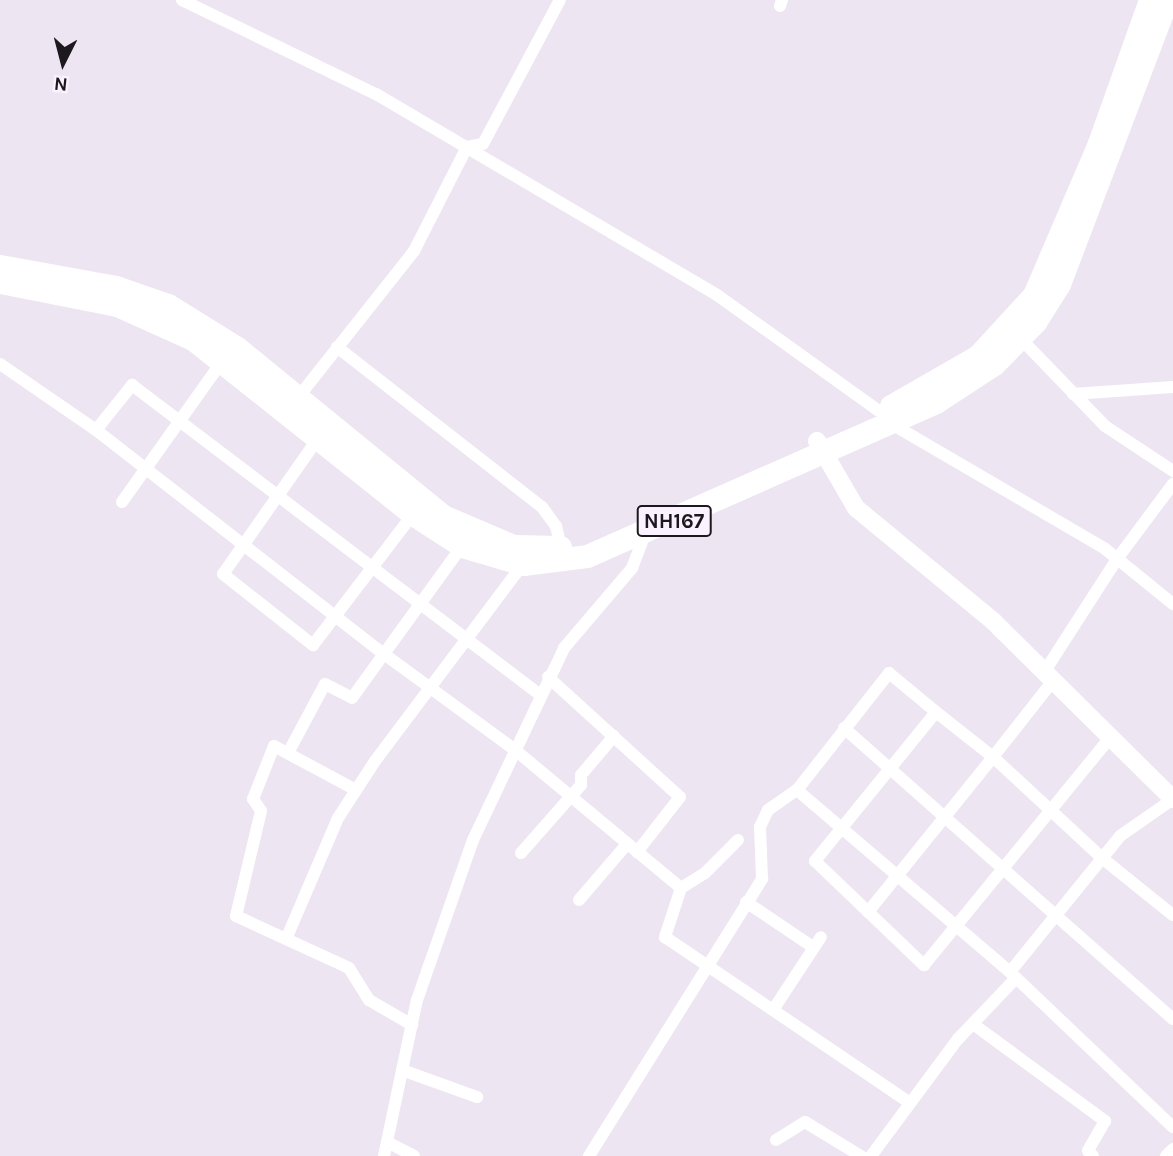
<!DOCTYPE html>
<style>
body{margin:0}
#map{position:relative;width:1173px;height:1156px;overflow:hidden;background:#eee5f2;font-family:Karla,sans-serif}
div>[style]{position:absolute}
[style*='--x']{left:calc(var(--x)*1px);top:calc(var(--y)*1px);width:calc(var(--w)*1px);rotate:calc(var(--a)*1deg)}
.street>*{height:12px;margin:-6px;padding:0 6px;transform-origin:6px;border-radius:6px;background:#fff}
.secondary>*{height:18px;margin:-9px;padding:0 9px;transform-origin:9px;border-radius:9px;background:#fff}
.highway>*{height:23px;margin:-11.5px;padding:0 11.5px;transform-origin:11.5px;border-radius:11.5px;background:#fff}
span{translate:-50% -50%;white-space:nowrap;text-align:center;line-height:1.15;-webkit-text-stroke:7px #fbf2ff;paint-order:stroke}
.shield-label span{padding:2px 5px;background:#fbf2ff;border:2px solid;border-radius:5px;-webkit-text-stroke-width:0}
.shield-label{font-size:21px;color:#1c191e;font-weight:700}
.north{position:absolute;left:28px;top:28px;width:70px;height:70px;-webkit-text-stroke:5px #fbf2ff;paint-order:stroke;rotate:186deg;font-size:19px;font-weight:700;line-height:28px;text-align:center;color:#1c191e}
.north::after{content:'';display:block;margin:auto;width:24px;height:32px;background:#1c191e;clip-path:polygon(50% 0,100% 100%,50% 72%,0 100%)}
</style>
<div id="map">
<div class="street">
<div style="--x:182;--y:0;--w:216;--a:25.9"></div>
<div style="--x:376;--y:94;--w:396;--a:30.5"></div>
<div style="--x:717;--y:295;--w:199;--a:35.6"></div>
<div style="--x:780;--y:6;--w:6;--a:-72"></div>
<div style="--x:1021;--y:339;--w:121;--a:46"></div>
<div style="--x:1105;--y:426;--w:82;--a:33.5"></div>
<div style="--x:337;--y:347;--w:260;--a:38"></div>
<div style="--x:542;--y:507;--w:24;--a:54"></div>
<div style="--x:556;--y:526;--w:22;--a:77"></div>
<div style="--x:0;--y:364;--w:116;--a:34.5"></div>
<div style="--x:96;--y:430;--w:365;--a:37.9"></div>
<div style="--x:384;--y:654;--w:161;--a:36.2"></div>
<div style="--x:514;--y:749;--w:217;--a:39.8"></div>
<div style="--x:1073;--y:394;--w:100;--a:-4"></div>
<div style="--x:296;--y:400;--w:190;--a:-51.6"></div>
<div style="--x:414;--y:251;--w:117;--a:-63"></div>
<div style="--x:467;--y:147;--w:16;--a:-11"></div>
<div style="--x:483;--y:144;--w:163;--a:-61.9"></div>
<div style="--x:890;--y:423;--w:248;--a:30.3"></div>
<div style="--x:1104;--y:548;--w:89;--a:39.1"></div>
<div style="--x:96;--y:430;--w:58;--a:-51.3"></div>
<div style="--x:132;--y:385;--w:511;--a:37.21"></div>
<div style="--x:319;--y:437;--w:167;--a:125"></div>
<div style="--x:223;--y:574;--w:115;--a:38.3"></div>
<div style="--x:313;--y:645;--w:165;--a:-52.6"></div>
<div style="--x:122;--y:502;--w:174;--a:-54.6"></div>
<div style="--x:1043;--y:674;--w:137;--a:-57.2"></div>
<div style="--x:1117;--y:559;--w:94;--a:-53.3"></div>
<div style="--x:548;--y:677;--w:178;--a:42.3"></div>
<div style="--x:680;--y:797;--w:70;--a:128"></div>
<div style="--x:1052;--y:682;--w:95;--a:128.2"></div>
<div style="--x:993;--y:757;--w:149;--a:42.8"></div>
<div style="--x:1102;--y:858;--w:91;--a:38.8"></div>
<div style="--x:844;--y:728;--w:439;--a:41.5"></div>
<div style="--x:288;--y:753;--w:78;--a:-61.8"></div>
<div style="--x:325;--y:684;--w:30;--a:27"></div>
<div style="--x:352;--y:698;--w:188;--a:-54.1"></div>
<div style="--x:356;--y:790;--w:93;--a:-151.8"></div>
<div style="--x:274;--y:746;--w:57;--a:111.6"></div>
<div style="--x:253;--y:799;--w:14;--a:56"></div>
<div style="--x:261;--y:811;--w:108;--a:103.4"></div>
<div style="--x:236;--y:916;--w:124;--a:24.7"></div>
<div style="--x:349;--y:968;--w:38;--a:58"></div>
<div style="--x:369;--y:1000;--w:50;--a:30.2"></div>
<div style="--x:797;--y:790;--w:280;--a:40.5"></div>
<div style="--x:1010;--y:972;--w:225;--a:43.6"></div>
<div style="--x:738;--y:840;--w:47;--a:135"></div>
<div style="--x:705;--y:873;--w:28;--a:148"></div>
<div style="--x:681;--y:888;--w:52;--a:108.1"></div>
<div style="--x:665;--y:937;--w:296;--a:34.1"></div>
<div style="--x:521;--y:853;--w:91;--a:-48.6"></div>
<div style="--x:581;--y:785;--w:10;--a:-90"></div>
<div style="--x:581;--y:775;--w:51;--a:-49.8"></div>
<div style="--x:579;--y:900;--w:74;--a:-49.4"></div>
<div style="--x:746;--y:902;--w:81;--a:33.9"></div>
<div style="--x:868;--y:912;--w:199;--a:-51.1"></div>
<div style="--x:993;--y:757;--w:73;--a:-141.7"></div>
<div style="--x:287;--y:937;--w:129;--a:-66.8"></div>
<div style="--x:338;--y:818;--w:68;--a:-57"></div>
<div style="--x:375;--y:761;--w:246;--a:-53.1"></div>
<div style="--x:1010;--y:972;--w:175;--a:-51"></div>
<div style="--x:1120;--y:836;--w:65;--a:-34.9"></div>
<div style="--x:773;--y:1010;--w:87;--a:-56.7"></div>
<div style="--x:973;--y:1024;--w:164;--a:36.3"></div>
<div style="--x:1105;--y:1121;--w:34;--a:120"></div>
<div style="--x:1088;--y:1151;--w:7;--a:45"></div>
<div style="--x:402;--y:1070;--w:80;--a:19.8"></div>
<div style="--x:776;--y:1140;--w:34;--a:-32"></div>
<div style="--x:805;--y:1122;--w:66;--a:31.3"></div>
<div style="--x:387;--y:1142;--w:30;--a:27"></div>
<div style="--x:384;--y:1156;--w:159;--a:-78.1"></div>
<div style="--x:417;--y:1000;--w:170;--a:-70.7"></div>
<div style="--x:473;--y:840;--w:212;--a:-64.6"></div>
<div style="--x:564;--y:648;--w:105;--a:-49.6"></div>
<div style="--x:632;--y:568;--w:36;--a:-69"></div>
<div style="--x:589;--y:1156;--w:327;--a:-58"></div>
<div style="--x:762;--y:879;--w:52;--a:-92.2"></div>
<div style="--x:760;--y:827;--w:19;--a:-65"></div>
<div style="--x:768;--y:810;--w:35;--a:-35"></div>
<div style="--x:797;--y:790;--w:149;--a:-51.8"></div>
<div style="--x:889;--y:673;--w:61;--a:39.7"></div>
<div style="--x:936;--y:712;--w:192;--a:129.1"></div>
<div style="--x:815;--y:861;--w:151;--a:43.7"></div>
<div style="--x:924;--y:965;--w:292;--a:-50.7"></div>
<div style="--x:871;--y:1156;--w:146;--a:-53.4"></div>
<div style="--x:958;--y:1039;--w:84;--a:-46.4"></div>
<div style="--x:1166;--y:1156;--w:10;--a:-45"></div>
</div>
<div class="secondary">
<div style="--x:817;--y:441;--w:78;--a:59.8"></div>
<div style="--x:856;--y:508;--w:178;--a:39.5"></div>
<div style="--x:993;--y:621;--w:253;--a:44.7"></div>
</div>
<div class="highway">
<div style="--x:0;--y:266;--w:118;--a:10.3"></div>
<div style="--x:116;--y:287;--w:55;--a:19.1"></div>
<div style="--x:168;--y:305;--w:81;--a:31.9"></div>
<div style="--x:237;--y:348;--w:266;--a:39.2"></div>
<div style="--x:443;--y:516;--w:76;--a:23.2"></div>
<div style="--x:513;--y:546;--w:47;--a:1.2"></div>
<div style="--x:0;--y:282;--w:119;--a:11.1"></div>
<div style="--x:117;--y:305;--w:83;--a:24.1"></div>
<div style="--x:193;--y:339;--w:281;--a:38.5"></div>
<div style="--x:413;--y:514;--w:59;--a:33.1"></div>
<div style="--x:462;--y:546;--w:64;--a:16.4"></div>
<div style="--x:523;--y:564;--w:64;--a:-7.1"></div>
<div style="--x:587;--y:556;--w:381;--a:-23.8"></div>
<div style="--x:936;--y:402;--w:69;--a:-33.2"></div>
<div style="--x:994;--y:364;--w:59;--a:-45.7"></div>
<div style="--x:1035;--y:322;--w:45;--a:-57.7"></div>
<div style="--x:1059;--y:284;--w:304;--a:-69.2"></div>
<div style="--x:891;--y:406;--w:100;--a:-29.9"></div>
<div style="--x:978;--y:356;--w:83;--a:-47.4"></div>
<div style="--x:1034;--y:295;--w:165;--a:-66.8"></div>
<div style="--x:1099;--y:143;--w:152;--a:-70.4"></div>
</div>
<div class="shield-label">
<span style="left:674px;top:521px">NH167</span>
</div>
<div class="north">N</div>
</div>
